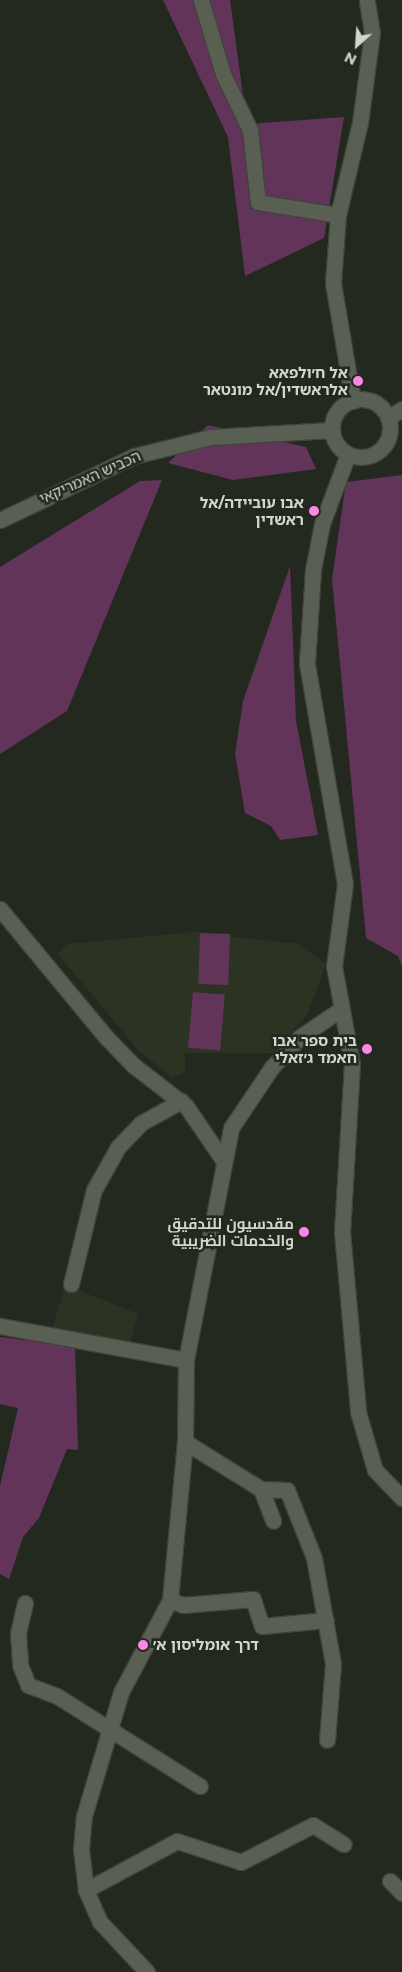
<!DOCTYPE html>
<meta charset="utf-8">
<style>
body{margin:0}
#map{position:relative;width:402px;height:1972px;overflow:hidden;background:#23291e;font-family:Montserrat,Cairo,"Noto Sans Hebrew",sans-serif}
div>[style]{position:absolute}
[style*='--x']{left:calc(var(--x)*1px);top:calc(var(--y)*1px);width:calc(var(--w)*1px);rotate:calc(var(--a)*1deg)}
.built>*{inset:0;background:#2b3423}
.green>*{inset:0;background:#62345a;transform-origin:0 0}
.roads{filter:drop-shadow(1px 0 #3f453c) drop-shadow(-1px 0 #3f453c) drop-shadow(0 1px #3f453c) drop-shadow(0 -1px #3f453c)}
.minor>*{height:15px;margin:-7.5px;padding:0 7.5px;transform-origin:7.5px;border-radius:7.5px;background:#596053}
.tertiary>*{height:15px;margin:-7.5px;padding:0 7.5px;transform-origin:7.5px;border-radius:7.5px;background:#596053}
.secondary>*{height:15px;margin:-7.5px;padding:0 7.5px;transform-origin:7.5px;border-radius:7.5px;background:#596053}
.secondary>.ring{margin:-7.5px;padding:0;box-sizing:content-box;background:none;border:15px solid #596053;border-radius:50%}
.dots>*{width:14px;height:14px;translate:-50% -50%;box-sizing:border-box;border:2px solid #23291e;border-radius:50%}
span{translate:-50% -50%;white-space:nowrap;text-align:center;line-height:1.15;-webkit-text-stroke:5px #23291e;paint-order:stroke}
.poi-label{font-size:15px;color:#d2d6cf;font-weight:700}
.right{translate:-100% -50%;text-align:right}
.left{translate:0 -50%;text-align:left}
.street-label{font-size:15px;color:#d2d6cf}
.north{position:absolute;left:332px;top:20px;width:50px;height:50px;-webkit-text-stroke:4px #23291e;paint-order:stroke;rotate:206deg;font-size:14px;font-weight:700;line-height:20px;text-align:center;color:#d2d6cf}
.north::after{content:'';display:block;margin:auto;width:18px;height:22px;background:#d2d6cf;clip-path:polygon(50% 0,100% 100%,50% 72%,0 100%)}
</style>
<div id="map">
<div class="built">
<div style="clip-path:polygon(193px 932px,299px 944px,326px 964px,307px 1015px,273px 1053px,185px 1053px,185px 1072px,172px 1077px,139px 1051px,58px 954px,67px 944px)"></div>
<div style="clip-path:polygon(65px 1285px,138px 1314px,130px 1343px,53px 1327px)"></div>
</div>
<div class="green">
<div style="clip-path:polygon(163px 0,230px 0,247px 124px,344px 117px,324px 238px,245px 276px,228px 137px)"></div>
<div style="clip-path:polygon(208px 425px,306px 447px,316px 469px,233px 480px,168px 463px)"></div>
<div style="clip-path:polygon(402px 475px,402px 966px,398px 956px,366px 938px,332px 579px,346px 482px)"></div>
<div style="clip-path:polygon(162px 480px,67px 711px,0 754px,0 567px,140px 481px)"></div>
<div style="clip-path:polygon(290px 566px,296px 721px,318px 835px,280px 840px,271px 826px,245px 813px,235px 754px,243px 701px)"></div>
<div style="left:200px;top:933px;width:30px;height:51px;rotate:2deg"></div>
<div style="left:193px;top:992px;width:32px;height:56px;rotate:5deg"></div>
<div style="clip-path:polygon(0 1337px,75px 1346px,78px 1450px,67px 1449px,39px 1518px,23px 1537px,9px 1579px,0 1574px,0 1486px,18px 1408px,0 1404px)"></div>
</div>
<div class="roads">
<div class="minor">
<div style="--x:201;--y:0;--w:77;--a:73.4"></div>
<div style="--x:223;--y:74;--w:62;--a:64.3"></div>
<div style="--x:250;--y:130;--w:72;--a:83.7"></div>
<div style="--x:258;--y:202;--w:81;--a:9.2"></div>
<div style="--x:0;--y:909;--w:166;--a:50.4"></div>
<div style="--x:106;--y:1037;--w:39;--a:46"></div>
<div style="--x:133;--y:1065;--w:67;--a:37.7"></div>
<div style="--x:186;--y:1106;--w:65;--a:55.6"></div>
<div style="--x:71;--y:1284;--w:97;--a:-76.3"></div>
<div style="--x:94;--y:1190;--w:49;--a:-60.8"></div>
<div style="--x:118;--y:1147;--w:33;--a:-46"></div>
<div style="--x:141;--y:1123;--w:46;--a:-28.8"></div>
<div style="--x:0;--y:1326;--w:189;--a:10.4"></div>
<div style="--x:185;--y:1442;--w:89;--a:31.7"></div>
<div style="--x:261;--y:1489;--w:34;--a:69"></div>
<div style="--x:261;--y:1489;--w:26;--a:2"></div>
<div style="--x:287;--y:1490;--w:73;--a:68.3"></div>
<div style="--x:314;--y:1558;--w:108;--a:79.8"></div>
<div style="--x:333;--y:1664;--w:76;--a:94.5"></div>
<div style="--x:170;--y:1600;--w:14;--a:21"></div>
<div style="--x:183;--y:1605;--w:70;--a:-4.9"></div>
<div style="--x:253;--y:1599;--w:28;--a:72"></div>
<div style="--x:262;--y:1626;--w:64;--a:-5.4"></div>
<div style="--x:25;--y:1603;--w:31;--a:103"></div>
<div style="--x:18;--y:1633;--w:32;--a:86"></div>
<div style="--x:20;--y:1665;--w:22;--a:68"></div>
<div style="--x:28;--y:1685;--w:31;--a:21"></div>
<div style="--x:57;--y:1696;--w:169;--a:32.2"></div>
<div style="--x:390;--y:1881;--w:17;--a:45"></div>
<div style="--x:86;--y:1890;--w:103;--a:-28.3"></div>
<div style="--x:177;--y:1841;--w:67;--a:18.2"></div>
<div style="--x:241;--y:1862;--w:81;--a:-27.2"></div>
<div style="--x:313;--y:1825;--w:36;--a:32"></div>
<div style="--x:147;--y:1972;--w:69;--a:-133.2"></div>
<div style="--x:100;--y:1922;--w:35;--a:-114"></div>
<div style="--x:86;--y:1890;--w:41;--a:-97"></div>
<div style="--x:81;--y:1849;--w:33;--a:-85"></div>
<div style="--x:84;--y:1816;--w:129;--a:-73.4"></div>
<div style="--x:121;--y:1692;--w:104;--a:-62"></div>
<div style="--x:170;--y:1600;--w:159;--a:-84.6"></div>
<div style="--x:185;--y:1442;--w:82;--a:-89.3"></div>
<div style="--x:186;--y:1360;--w:236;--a:-79"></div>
<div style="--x:231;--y:1128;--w:73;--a:-56.1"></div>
<div style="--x:272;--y:1067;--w:41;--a:-47"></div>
<div style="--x:300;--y:1037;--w:50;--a:-34.3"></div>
</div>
<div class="tertiary">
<div style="--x:353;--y:401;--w:120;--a:-99.6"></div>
<div style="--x:333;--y:283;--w:68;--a:-85.8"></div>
<div style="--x:338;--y:215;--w:95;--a:-76.6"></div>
<div style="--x:360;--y:123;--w:91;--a:-82.4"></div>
<div style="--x:372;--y:33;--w:33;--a:-99"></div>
<div style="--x:348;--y:454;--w:75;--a:110.4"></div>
<div style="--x:322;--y:524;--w:47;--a:101.1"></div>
<div style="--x:313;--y:570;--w:94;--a:93.7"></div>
<div style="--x:307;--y:664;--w:223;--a:80.2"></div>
<div style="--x:345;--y:884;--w:83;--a:97.6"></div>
<div style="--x:334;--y:966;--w:100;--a:79.6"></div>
<div style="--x:352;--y:1064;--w:167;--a:93.4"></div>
<div style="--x:342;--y:1231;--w:182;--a:84.9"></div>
<div style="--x:358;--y:1412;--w:60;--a:73.7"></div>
<div style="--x:375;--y:1470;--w:39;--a:46"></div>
</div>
<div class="secondary">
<div class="ring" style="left:332px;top:399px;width:43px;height:43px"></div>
<div style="--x:388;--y:418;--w:17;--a:-33"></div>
<div style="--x:0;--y:520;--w:148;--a:-25.5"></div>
<div style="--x:134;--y:456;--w:79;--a:-13.9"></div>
<div style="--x:211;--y:437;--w:121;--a:-3.3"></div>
</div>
</div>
<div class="dots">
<div style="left:358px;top:381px;background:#fb87e6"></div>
<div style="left:314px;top:511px;background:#fb87e6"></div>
<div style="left:367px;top:1049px;background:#fb87e6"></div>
<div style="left:304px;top:1232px;background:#fb87e6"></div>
<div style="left:143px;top:1645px;background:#fb87e6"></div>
</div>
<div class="poi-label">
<span class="right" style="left:348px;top:381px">אל ח׳ולפאא<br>אלראשדין/אל מונטאר</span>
<span class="right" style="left:304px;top:511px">אבו עוביידה/אל<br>ראשדין</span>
<span class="right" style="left:357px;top:1049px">בית ספר אבו<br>חאמד ג׳זאלי</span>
<span class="right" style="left:294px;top:1232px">مقدسيون للتدقيق<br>والخدمات الضريبية</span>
<span class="left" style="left:153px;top:1645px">דרך אומליסון א׳</span>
</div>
<div class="street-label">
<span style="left:90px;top:477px;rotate:-24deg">הכביש האמריקאי</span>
</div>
<div class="north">N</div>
</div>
